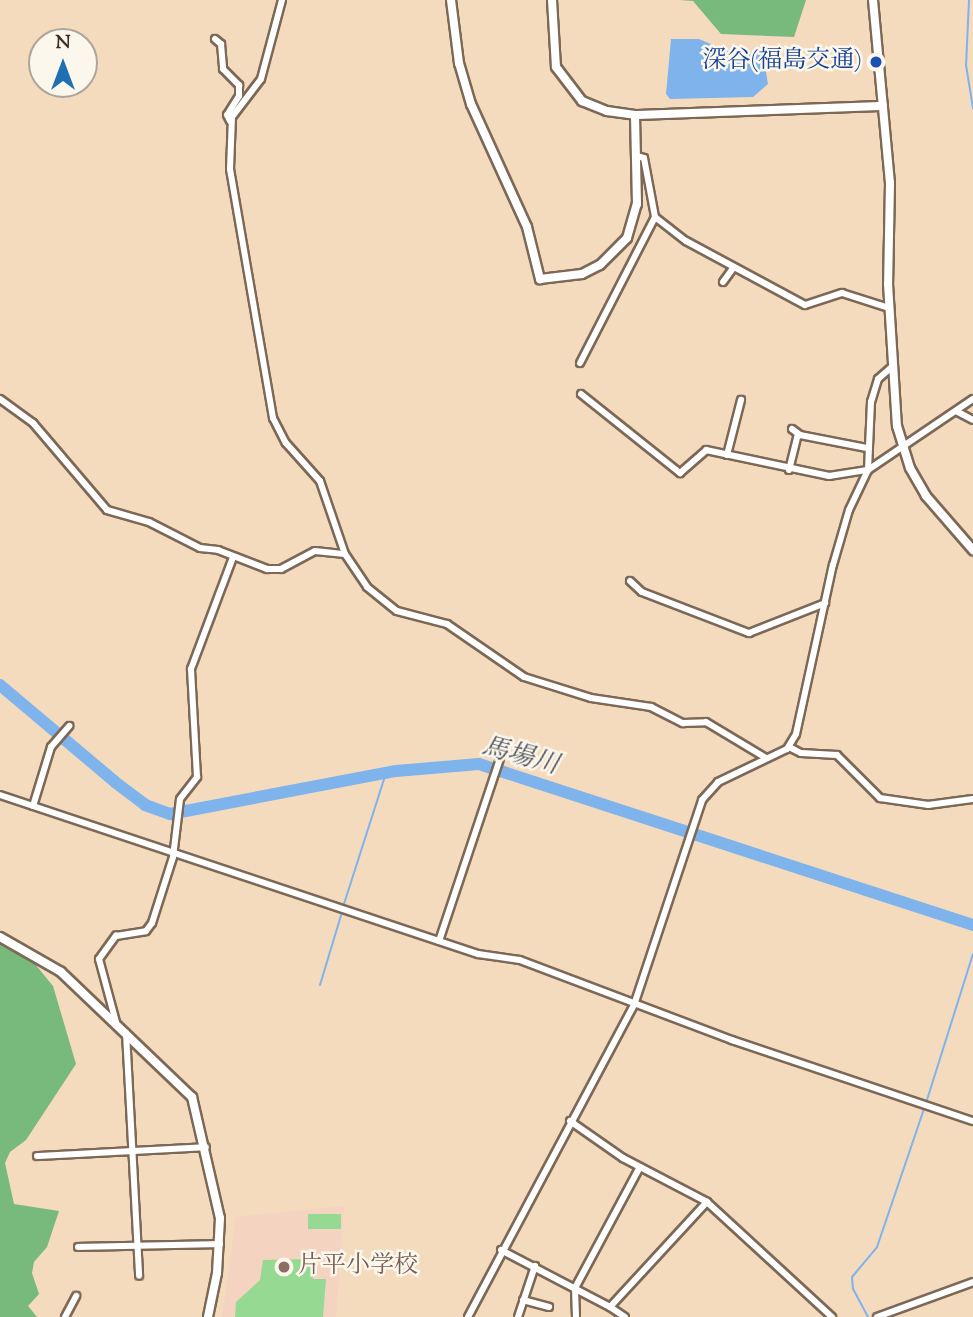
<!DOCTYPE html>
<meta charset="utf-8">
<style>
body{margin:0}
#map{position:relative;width:973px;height:1317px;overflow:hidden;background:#f4dbbe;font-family:"Sorts Mill Goudy","Noto Serif JP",serif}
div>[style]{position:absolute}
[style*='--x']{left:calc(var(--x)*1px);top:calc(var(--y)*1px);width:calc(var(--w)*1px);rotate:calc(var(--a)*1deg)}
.built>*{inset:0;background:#f4d3c0}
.green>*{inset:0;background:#95d992;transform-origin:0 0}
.forest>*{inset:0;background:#78b97c}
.water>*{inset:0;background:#7fb3ec}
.stream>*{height:2px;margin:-1px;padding:0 1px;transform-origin:1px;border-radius:1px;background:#7fb3ec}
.river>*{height:12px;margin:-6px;padding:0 6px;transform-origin:6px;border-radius:6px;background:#7fb3ec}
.roads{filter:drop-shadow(2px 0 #7c6856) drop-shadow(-2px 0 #7c6856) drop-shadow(0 2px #7c6856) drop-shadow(0 -2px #7c6856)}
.minor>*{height:6px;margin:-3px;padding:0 3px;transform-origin:3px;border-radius:3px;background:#fff}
.tertiary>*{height:8px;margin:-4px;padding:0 4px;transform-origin:4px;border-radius:4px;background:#fff}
.dots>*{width:19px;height:19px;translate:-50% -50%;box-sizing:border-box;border:4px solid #fbf7ec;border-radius:50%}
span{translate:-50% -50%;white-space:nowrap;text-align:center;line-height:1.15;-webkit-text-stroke:5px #fbf7ec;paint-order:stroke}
.transit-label{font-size:24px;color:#164399}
.right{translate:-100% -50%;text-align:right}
.education-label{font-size:24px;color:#785e54}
.left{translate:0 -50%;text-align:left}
.water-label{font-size:26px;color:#4f535c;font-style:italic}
.north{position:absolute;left:28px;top:28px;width:70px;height:70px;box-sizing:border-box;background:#fbf7ec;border:2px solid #aea59a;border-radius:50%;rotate:0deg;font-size:19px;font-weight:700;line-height:28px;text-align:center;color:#3b2a1e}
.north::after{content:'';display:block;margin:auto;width:24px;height:32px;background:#1f6fb2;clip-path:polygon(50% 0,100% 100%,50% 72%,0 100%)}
</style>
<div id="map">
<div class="built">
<div style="clip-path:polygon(344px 1206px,336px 1317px,222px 1317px,236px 1217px)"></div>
</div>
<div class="green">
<div style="left:341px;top:1214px;width:15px;height:33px;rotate:90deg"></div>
<div style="clip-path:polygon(311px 1259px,313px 1279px,326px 1279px,323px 1317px,235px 1317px,236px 1302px,260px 1280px,263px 1260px)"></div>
</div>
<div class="forest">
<div style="clip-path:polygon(679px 0,806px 0,794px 37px,721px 34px,693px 1px)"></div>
<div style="clip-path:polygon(0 942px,30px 958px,53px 986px,76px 1064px,26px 1140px,10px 1152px,5px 1163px,14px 1204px,59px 1211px,47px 1247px,34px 1262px,32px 1273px,39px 1294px,28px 1306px,37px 1317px,0 1317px)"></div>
</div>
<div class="water">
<div style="clip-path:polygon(671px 39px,699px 39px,732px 53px,763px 54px,768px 84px,753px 97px,670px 99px,666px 94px)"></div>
</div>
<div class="stream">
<div style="--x:969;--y:0;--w:65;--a:92.6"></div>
<div style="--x:966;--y:65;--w:44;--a:80.8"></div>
<div style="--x:343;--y:907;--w:141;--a:-72.2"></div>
<div style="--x:320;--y:985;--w:76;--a:-73.2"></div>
<div style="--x:926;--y:1103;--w:156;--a:-72.5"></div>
<div style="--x:868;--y:1317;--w:32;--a:-118"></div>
<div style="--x:853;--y:1289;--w:12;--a:-95"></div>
<div style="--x:852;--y:1277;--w:39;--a:-50"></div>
<div style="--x:877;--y:1247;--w:146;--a:-71.2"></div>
</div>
<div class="river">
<div style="--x:0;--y:685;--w:150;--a:40.1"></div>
<div style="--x:115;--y:782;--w:38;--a:37"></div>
<div style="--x:145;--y:805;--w:27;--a:20"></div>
<div style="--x:170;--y:814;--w:230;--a:-10.8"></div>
<div style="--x:396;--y:771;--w:83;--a:-4.8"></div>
<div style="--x:479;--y:764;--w:520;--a:18.05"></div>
</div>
<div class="roads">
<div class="minor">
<div style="--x:282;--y:0;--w:82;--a:104.9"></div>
<div style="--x:261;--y:79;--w:48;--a:127.3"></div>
<div style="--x:232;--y:117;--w:52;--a:92.2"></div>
<div style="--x:230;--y:169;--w:253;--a:80.2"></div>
<div style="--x:273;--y:418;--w:28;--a:63"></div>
<div style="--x:286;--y:443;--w:51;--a:48.2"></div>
<div style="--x:320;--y:481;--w:77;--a:71.1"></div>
<div style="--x:215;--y:39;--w:8;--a:40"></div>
<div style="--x:221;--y:44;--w:25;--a:85"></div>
<div style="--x:223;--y:69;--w:23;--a:45"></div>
<div style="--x:239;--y:85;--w:11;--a:90"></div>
<div style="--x:239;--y:96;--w:22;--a:122"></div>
<div style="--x:227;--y:115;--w:7;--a:63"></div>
<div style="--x:637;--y:156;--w:7;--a:16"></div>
<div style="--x:644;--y:158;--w:60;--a:79.4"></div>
<div style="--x:655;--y:217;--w:39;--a:38"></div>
<div style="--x:686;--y:241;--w:135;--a:28.3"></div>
<div style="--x:805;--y:305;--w:39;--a:-18"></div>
<div style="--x:842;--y:293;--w:49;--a:17.7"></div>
<div style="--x:723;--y:282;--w:17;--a:-54"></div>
<div style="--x:580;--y:363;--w:164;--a:-62.8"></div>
<div style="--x:581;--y:394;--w:127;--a:38.6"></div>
<div style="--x:680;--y:473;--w:35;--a:-41"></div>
<div style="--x:706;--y:450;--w:126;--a:11.9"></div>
<div style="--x:829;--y:476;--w:39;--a:-9"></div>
<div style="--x:868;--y:470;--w:127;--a:-34.1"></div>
<div style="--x:0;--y:399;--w:41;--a:36"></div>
<div style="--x:33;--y:423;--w:114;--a:49.6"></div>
<div style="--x:107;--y:510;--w:44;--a:15.9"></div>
<div style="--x:149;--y:522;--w:57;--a:27"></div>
<div style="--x:200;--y:548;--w:18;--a:6"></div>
<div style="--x:218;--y:550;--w:53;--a:21.2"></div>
<div style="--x:267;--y:569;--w:14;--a:0"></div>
<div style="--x:281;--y:569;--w:38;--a:-28"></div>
<div style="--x:315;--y:551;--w:30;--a:6"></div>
<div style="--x:345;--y:554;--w:40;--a:56"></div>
<div style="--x:367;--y:587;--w:38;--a:39"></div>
<div style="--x:397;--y:611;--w:52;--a:14.6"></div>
<div style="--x:447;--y:624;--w:93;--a:34.5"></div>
<div style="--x:524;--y:677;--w:70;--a:17.4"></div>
<div style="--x:591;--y:698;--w:61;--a:8.5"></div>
<div style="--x:651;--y:707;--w:36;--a:27"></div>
<div style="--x:683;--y:723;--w:23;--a:-2"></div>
<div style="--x:706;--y:722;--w:70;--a:31"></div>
<div style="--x:956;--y:411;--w:19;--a:28"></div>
<div style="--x:792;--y:429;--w:10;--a:37"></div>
<div style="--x:800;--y:435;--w:68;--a:11"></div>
<div style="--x:727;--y:455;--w:57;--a:-75.7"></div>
<div style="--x:789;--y:470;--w:37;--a:-76"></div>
<div style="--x:630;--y:581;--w:16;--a:43"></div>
<div style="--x:642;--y:592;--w:115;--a:21"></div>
<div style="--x:749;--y:633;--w:82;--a:-21.5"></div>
<div style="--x:789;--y:747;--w:13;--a:27"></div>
<div style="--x:801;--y:753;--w:36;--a:3"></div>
<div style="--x:837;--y:755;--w:61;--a:45"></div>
<div style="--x:880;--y:798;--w:49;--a:8.3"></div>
<div style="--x:928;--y:805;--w:45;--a:-7.6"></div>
<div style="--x:0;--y:795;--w:504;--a:18.4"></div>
<div style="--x:478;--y:954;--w:42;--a:8.1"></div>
<div style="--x:520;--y:960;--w:227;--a:20.7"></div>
<div style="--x:732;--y:1040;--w:254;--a:18.6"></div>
<div style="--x:33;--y:806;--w:62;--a:-73"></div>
<div style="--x:51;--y:747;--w:28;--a:-49"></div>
<div style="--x:439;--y:941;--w:192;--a:-71.5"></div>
<div style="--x:116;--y:1022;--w:65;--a:-105.1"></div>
<div style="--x:99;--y:959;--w:29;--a:-54"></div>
<div style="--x:116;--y:936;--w:30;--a:-9"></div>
<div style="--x:146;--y:931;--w:10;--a:-53"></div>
<div style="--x:152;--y:923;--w:69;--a:-72.3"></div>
<div style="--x:173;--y:857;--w:58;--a:-83.1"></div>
<div style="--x:180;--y:799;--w:28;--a:-52"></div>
<div style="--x:197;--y:777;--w:108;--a:-93.2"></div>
<div style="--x:191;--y:669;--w:120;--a:-69.4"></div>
<div style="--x:126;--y:1033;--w:243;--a:86.9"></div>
<div style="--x:570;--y:1121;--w:65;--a:34.9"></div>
<div style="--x:623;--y:1158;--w:95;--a:27.6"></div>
<div style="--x:707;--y:1202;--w:170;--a:42.6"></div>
<div style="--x:37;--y:1156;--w:169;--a:-3"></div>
<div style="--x:78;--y:1247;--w:142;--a:-1.2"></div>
<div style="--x:501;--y:1250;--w:123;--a:27.6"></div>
<div style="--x:610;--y:1307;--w:143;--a:-47.3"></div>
<div style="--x:523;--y:1300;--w:27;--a:15"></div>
<div style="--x:610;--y:1307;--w:18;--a:34"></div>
<div style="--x:65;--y:1317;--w:24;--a:-62"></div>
<div style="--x:468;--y:1317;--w:353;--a:-62"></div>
<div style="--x:634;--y:1005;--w:216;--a:-71.6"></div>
<div style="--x:702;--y:800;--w:24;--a:-48"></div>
<div style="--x:718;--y:782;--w:76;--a:-25.6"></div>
<div style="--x:787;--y:749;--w:17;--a:-59"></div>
<div style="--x:796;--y:734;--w:173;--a:-77.7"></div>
<div style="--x:833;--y:565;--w:57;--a:-73.8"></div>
<div style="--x:849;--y:510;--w:44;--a:-64.6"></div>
<div style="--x:868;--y:470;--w:68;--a:-87.5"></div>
<div style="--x:871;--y:402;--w:24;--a:-73"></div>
<div style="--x:878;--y:379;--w:20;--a:-41"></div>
<div style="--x:518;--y:1317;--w:54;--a:-71.6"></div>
<div style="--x:576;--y:1317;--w:29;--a:-92"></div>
<div style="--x:575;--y:1288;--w:137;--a:-61.8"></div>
<div style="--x:877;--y:1317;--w:102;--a:-20"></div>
</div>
<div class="tertiary">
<div style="--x:451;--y:0;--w:64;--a:82.8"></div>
<div style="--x:459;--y:63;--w:43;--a:73.7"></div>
<div style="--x:471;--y:104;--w:135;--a:65.5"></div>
<div style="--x:527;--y:227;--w:54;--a:76"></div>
<div style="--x:540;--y:279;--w:42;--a:-6.8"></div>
<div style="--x:582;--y:274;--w:20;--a:-27"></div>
<div style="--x:600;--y:265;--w:38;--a:-45"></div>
<div style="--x:627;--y:238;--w:35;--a:-74"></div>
<div style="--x:637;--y:204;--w:89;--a:-91.3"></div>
<div style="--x:552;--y:0;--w:67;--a:86.6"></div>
<div style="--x:556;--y:67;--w:43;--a:52.6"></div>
<div style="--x:582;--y:101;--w:27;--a:22"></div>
<div style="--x:607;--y:111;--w:28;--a:8"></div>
<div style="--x:635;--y:115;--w:248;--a:-2.1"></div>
<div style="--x:873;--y:0;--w:184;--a:84.7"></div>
<div style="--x:890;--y:183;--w:101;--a:91.1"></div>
<div style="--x:888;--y:284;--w:142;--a:86.4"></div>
<div style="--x:897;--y:426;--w:44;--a:72.8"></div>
<div style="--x:910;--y:468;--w:32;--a:60"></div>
<div style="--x:926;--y:496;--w:72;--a:49"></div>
<div style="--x:0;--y:937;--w:70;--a:29.8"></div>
<div style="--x:61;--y:972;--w:181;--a:43.7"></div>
<div style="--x:192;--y:1097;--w:124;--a:77"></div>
<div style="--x:220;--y:1218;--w:55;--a:93.1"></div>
<div style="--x:217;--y:1273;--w:45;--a:101.6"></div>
</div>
</div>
<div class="dots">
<div style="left:876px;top:62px;background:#1a4fb4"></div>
<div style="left:284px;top:1267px;background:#8d6e63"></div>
</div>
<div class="transit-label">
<span class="right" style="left:862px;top:62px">深谷(福島交通)</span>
</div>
<div class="education-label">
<span class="left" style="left:298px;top:1267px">片平小学校</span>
</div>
<div class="water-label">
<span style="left:520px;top:757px;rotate:15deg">馬場川</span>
</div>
<div class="north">N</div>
</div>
